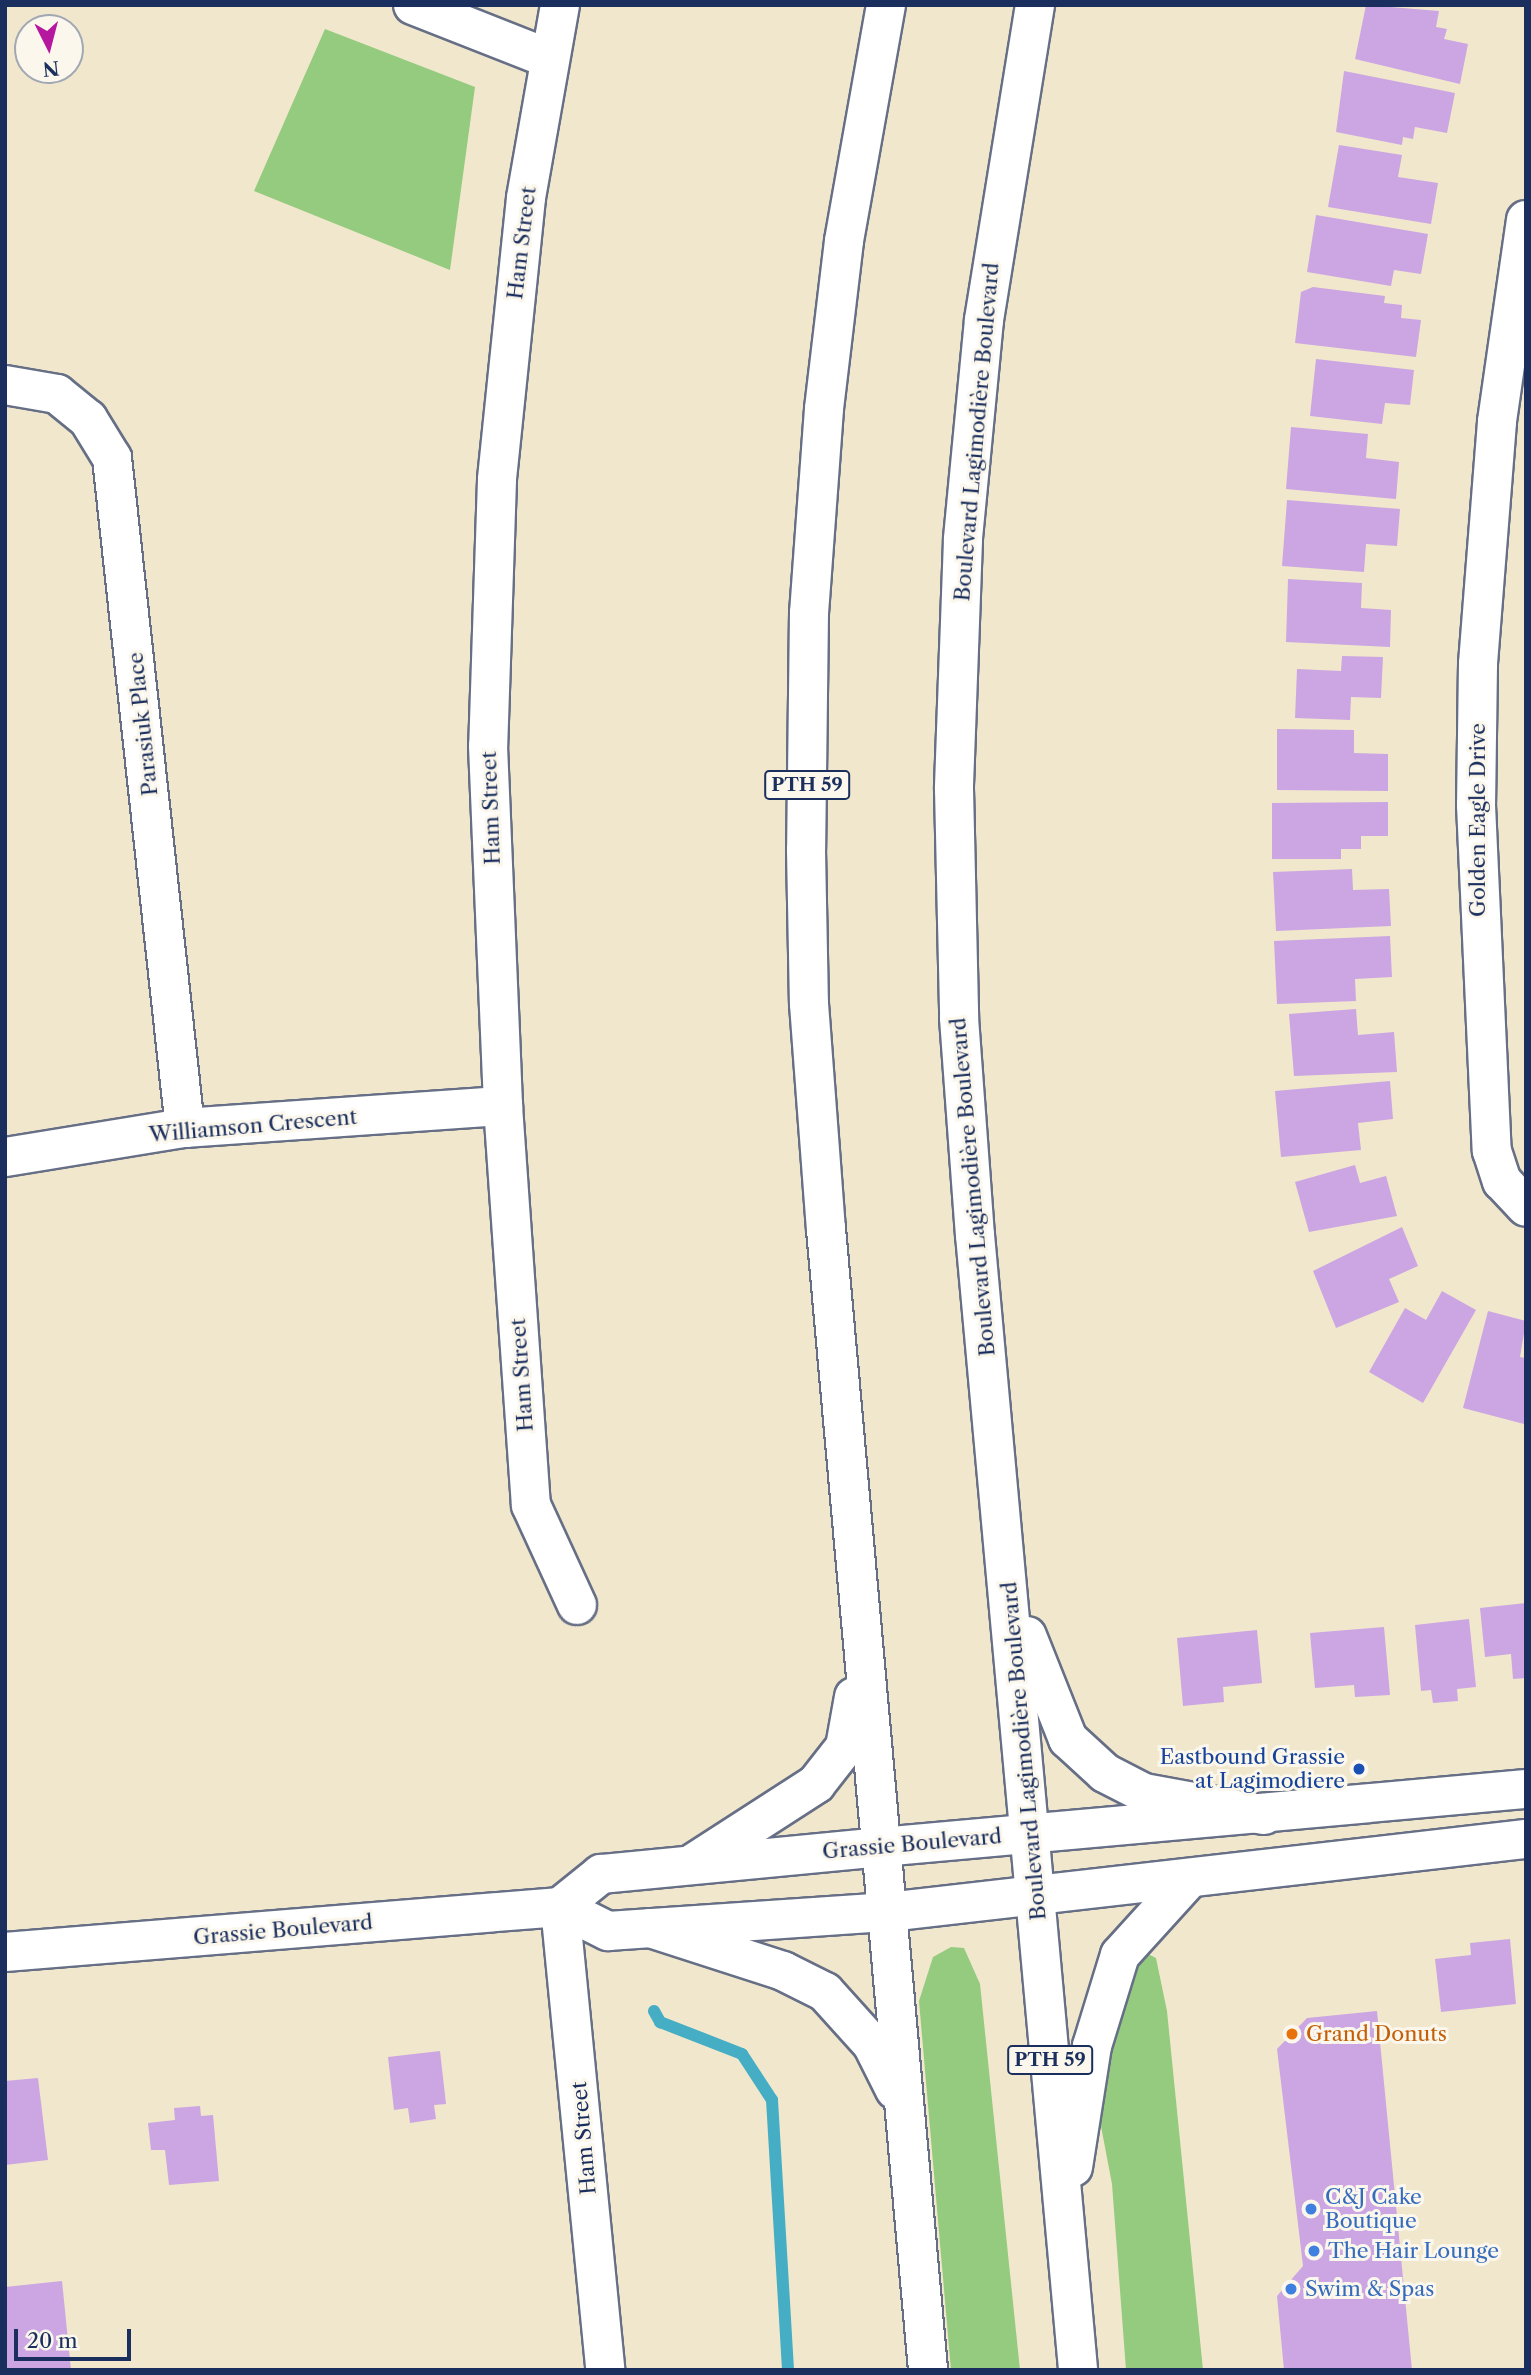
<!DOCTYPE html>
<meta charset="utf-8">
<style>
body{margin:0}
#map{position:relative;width:1531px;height:2375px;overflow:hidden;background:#f1e7cd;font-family:"Libre Caslon Text",serif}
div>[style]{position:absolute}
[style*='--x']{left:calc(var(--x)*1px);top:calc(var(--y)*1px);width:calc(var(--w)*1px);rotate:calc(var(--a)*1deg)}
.green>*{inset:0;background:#94cb7e}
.stream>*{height:12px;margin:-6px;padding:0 6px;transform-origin:6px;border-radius:6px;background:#45aec4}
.building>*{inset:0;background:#cba6e2}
.roads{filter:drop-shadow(2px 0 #666f85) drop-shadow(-2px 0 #666f85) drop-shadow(0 2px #666f85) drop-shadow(0 -2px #666f85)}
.minor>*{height:38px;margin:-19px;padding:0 19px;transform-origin:19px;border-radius:19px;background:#fff}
.tertiary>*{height:38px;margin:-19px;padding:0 19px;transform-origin:19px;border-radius:19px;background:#fff}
.secondary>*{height:38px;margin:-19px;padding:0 19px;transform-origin:19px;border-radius:19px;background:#fff}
.primary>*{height:38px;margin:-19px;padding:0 19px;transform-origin:19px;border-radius:19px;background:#fff}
.dots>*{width:19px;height:19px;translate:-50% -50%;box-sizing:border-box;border:4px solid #fbf7ec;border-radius:50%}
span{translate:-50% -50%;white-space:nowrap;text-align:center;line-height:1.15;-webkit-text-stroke:6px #fbf7ec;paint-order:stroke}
.shield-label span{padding:2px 5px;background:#fbf7ec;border:2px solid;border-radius:5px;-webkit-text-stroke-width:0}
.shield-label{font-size:19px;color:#1b2f5e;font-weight:700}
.street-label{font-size:21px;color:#1b2f5e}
.transit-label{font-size:21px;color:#164399}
.right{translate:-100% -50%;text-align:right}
.food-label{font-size:21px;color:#c56008}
.left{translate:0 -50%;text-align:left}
.shop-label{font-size:21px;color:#366cbe}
.frame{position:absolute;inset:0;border:7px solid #1b2f5e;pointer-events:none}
.north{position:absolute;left:14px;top:14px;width:70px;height:70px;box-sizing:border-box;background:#fbf7ec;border:2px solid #a1a7b3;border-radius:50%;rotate:174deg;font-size:19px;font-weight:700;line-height:28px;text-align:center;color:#1b2f5e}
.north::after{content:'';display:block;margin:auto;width:24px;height:32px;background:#b5179e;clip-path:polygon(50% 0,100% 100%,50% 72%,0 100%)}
.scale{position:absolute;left:14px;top:2329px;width:117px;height:32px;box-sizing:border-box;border:4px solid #1b2f5e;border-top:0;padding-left:9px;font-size:21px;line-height:24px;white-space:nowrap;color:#1b2f5e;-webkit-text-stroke:5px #fbf7ec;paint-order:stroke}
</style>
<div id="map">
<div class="green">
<div style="clip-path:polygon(325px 29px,475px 87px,450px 270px,254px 191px)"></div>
<div style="clip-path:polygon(951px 1947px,964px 1948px,980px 1984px,1020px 2370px,951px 2370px,919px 2001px,933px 1957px)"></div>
<div style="clip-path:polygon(1142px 1951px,1156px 1958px,1167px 2011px,1203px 2370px,1126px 2370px,1112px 2184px,1100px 2121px,1109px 2046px)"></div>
</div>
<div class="stream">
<div style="--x:654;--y:2011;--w:13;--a:61"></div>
<div style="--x:660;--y:2022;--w:88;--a:21.3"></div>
<div style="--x:742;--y:2054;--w:55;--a:56.9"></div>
<div style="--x:772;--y:2100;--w:270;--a:86.6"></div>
</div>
<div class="building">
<div style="clip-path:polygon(1366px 5px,1439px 11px,1436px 27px,1447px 29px,1444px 39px,1468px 44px,1460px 84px,1355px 59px)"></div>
<div style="clip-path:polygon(1344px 71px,1455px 93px,1447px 133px,1415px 127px,1413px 139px,1403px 137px,1402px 145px,1336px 132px)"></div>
<div style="clip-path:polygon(1339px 145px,1402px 155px,1398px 177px,1438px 183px,1431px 224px,1328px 207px)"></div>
<div style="clip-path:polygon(1316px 215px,1428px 234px,1421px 274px,1394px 270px,1391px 286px,1307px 272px)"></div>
<div style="clip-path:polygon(1313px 287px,1385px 296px,1384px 303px,1402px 305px,1401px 318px,1421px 320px,1416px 357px,1295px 343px,1301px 292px)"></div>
<div style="clip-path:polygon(1316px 359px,1414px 370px,1410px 405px,1385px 403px,1382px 424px,1310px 416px)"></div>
<div style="clip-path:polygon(1291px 427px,1368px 434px,1366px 458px,1399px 462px,1396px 499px,1286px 489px)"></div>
<div style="clip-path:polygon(1287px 500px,1400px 509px,1397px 546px,1366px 544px,1364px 572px,1282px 566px)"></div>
<div style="clip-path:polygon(1288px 579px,1362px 583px,1361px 608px,1391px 610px,1390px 647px,1286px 642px)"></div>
<div style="clip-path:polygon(1342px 656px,1383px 657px,1381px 698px,1351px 697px,1350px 720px,1295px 718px,1297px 669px,1341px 671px)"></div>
<div style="clip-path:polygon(1277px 729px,1354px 730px,1354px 753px,1388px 754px,1388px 791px,1277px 790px)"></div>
<div style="clip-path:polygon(1388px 802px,1388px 836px,1361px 836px,1361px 849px,1341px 849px,1341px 859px,1272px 859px,1272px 803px)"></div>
<div style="clip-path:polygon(1352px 869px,1353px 890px,1389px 889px,1391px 926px,1276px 931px,1273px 872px)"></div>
<div style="clip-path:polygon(1390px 936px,1392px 977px,1355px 979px,1356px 1001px,1277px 1004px,1274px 941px)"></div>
<div style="clip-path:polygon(1356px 1009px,1358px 1035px,1394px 1032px,1397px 1072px,1294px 1076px,1289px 1014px)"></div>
<div style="clip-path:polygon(1390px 1081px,1393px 1119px,1358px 1123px,1361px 1150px,1281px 1157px,1275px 1091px)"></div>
<div style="clip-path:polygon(1355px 1165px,1360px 1183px,1386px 1176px,1397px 1216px,1309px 1232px,1295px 1182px)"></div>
<div style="clip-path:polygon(1402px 1227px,1418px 1266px,1389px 1279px,1399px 1302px,1336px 1328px,1313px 1271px)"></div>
<div style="clip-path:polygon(1442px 1291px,1476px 1310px,1423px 1403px,1369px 1372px,1405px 1308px,1426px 1320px)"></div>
<div style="clip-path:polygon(1488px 1311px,1526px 1321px,1520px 1357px,1526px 1358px,1524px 1424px,1463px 1408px)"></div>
<div style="clip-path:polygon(1526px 1603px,1526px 1678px,1513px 1679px,1511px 1654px,1485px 1657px,1480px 1608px)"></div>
<div style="clip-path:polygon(1469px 1619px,1476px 1687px,1457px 1689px,1458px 1701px,1433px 1703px,1431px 1690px,1421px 1691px,1415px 1625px)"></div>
<div style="clip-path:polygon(1384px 1627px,1390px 1695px,1355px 1697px,1354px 1685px,1315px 1688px,1310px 1633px)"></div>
<div style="clip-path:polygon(1257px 1630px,1262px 1683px,1223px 1687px,1224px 1702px,1183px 1706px,1177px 1638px)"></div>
<div style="clip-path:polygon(1510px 1939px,1516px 2004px,1441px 2012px,1435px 1959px,1471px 1955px,1470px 1943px)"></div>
<div style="clip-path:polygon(1377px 2011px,1412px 2370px,1284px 2370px,1277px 2296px,1303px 2266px,1277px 2049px,1307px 2018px)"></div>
<div style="clip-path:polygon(440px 2051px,446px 2104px,434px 2105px,436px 2119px,410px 2123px,408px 2108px,394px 2110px,388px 2057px)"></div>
<div style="clip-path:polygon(38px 2078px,48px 2160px,5px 2165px,5px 2081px)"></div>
<div style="clip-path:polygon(200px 2106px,201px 2116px,213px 2115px,219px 2181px,169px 2185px,165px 2150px,151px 2150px,148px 2123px,175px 2120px,174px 2108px)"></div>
<div style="clip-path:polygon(62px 2281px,71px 2370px,5px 2370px,5px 2287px)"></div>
</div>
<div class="roads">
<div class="minor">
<div style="--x:413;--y:5;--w:147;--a:21.5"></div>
<div style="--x:560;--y:5;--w:196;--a:100"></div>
<div style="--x:526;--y:198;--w:283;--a:95.9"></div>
<div style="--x:497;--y:480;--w:266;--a:91.9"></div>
<div style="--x:488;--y:746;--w:360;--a:87.6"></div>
<div style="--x:503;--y:1106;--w:400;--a:86"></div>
<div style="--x:531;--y:1505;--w:110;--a:65.3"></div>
<div style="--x:1526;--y:220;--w:204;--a:98.2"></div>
<div style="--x:1497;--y:422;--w:243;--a:94.5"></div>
<div style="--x:1478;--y:664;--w:141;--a:90.8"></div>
<div style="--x:1476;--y:805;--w:346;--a:87.4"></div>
<div style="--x:1492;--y:1151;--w:32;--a:72"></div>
<div style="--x:1502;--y:1181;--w:35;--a:47"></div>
<div style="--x:5;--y:385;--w:53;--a:9.8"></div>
<div style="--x:57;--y:394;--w:40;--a:39"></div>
<div style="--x:88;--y:419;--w:46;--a:58.4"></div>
<div style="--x:112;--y:458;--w:674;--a:83.78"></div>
<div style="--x:5;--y:1157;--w:182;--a:-9.2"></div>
<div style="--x:185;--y:1128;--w:319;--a:-4"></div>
<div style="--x:560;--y:1907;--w:465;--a:84.4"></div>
</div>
<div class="tertiary">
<div style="--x:881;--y:1847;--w:648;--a:-5.14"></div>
<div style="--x:888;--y:1912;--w:642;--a:-6.53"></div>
</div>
<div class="secondary">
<div style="--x:560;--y:1907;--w:53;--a:-38.8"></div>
<div style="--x:601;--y:1874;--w:281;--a:-5.5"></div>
<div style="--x:5;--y:1952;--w:557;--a:-4.64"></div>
<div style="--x:560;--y:1907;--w:54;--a:26.6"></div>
<div style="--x:608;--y:1931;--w:281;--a:-3.9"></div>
</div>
<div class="primary">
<div style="--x:886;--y:5;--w:240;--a:100.1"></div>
<div style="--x:844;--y:241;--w:169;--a:96.8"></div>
<div style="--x:824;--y:409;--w:205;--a:94.2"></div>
<div style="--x:809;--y:613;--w:237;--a:90.7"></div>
<div style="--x:806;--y:850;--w:154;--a:88.9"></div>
<div style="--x:809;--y:1004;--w:226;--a:85.7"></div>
<div style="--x:826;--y:1229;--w:1146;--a:84.89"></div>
<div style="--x:1035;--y:5;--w:319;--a:99.2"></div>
<div style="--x:984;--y:320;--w:221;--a:95.5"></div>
<div style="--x:963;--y:540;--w:249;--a:92.1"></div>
<div style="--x:954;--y:789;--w:229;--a:88.7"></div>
<div style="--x:959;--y:1018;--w:218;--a:85.8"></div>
<div style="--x:975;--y:1235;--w:1140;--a:84.81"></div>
<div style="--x:1027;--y:1636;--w:111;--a:68.3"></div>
<div style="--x:1068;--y:1739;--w:50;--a:42.6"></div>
<div style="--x:1105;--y:1773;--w:44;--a:27.1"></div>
<div style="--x:1144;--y:1793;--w:122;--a:10.4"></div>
<div style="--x:692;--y:1864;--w:148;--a:-32.8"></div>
<div style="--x:816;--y:1784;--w:47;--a:-51.9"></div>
<div style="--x:845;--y:1747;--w:51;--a:-79.8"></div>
<div style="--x:650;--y:1928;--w:140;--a:17.9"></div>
<div style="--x:783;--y:1971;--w:47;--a:26.6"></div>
<div style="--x:825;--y:1992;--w:70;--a:47.9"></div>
<div style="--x:872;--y:2044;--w:51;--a:63.4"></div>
<div style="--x:1073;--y:2167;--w:122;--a:-81.1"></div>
<div style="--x:1092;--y:2046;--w:95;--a:-72.9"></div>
<div style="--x:1120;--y:1955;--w:103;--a:-47.8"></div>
</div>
</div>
<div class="dots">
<div style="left:1359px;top:1769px;background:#1a4fb4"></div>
<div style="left:1292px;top:2034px;background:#e8710a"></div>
<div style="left:1311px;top:2209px;background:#3f7fe0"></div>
<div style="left:1314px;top:2251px;background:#3f7fe0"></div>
<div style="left:1291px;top:2289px;background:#3f7fe0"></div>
</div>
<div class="shield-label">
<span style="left:807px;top:785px">PTH 59</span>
<span style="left:1050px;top:2060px">PTH 59</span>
</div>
<div class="street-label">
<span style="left:522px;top:243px;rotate:-83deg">Ham Street</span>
<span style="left:977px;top:432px;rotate:-85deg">Boulevard Lagimodière Boulevard</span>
<span style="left:143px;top:724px;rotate:-96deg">Parasiuk Place</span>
<span style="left:491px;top:808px;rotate:-92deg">Ham Street</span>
<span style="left:1478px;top:820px;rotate:-90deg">Golden Eagle Drive</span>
<span style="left:253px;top:1126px;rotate:-5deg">Williamson Crescent</span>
<span style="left:973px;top:1187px;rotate:-95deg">Boulevard Lagimodière Boulevard</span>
<span style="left:522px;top:1375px;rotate:-94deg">Ham Street</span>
<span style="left:1024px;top:1751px;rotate:-95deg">Boulevard Lagimodière Boulevard</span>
<span style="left:912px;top:1844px;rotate:-5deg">Grassie Boulevard</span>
<span style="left:283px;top:1930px;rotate:-5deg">Grassie Boulevard</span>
<span style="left:584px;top:2138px;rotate:-95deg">Ham Street</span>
</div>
<div class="transit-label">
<span class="right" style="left:1345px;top:1769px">Eastbound Grassie<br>at Lagimodiere</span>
</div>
<div class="food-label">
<span class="left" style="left:1306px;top:2034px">Grand Donuts</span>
</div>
<div class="shop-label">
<span class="left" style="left:1325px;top:2209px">C&amp;J Cake<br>Boutique</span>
<span class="left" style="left:1328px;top:2251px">The Hair Lounge</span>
<span class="left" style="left:1305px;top:2289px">Swim &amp; Spas</span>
</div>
<div class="frame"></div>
<div class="north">N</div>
<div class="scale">20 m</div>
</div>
